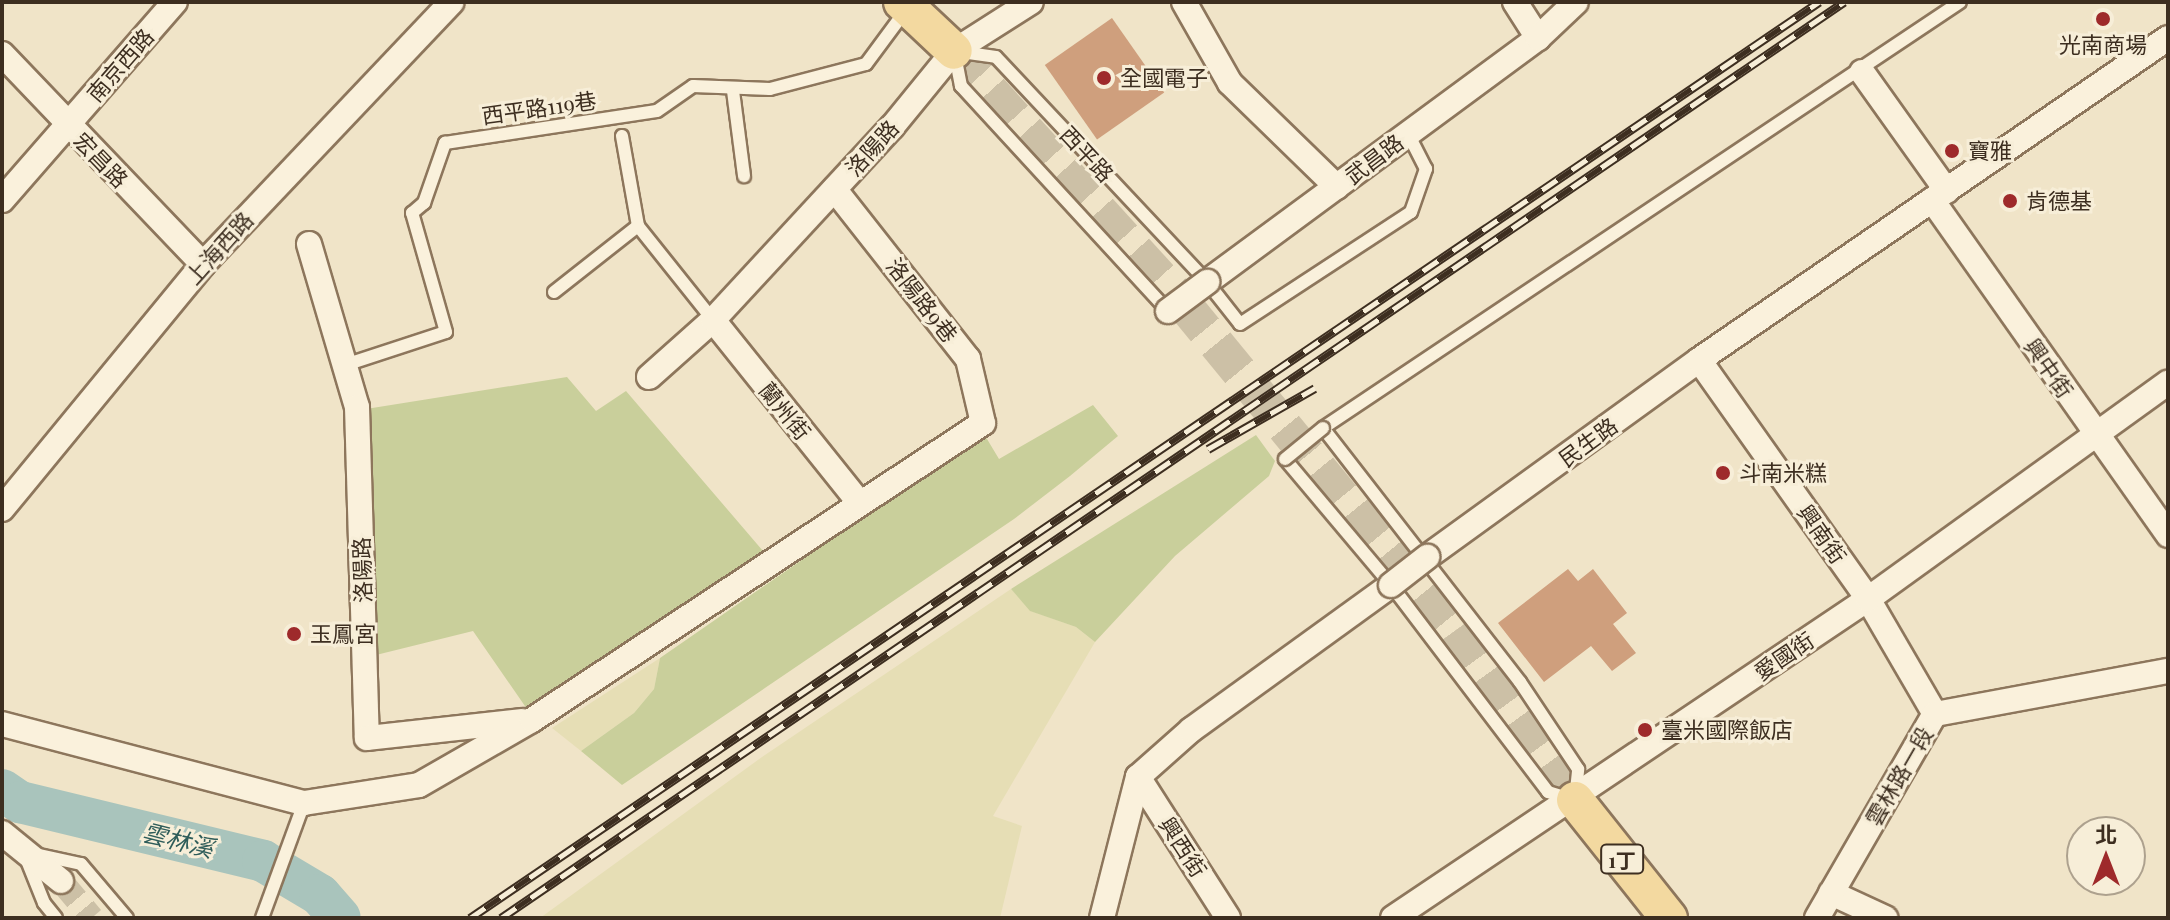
<!DOCTYPE html>
<meta charset="utf-8">
<style>
body{margin:0}
#map{position:relative;width:2170px;height:920px;overflow:hidden;background:#f0e4c8;font-family:"Playfair Display","Noto Sans TC",serif}
div>[style]{position:absolute}
[style*='--x']{left:calc(var(--x)*1px);top:calc(var(--y)*1px);width:calc(var(--w)*1px);rotate:calc(var(--a)*1deg)}
.farmland>*{inset:0;background:#e6deb5}
.green>*{inset:0;background:#c9cf9b}
.river>*{height:42px;margin:-21px;padding:0 21px;transform-origin:21px;border-radius:21px;background:#a9c4bc}
.building>*{inset:0;background:#cf9f7d;transform-origin:0 0}
.minor-tunnel>*{height:24px;margin-top:-12px;transform-origin:0;background:repeating-linear-gradient(90deg,#ccc0a6 0 24px,transparent 0 36px)}
.primary-tunnel>*{height:36px;margin-top:-18px;transform-origin:0;background:repeating-linear-gradient(90deg,#ccc0a6 0 36px,transparent 0 54px)}
.roads{filter:drop-shadow(2px 0 #8d765c) drop-shadow(-2px 0 #8d765c) drop-shadow(0 2px #8d765c) drop-shadow(0 -2px #8d765c)}
.service>*{height:12px;margin:-6px;padding:0 6px;transform-origin:6px;border-radius:6px;background:#faf1dc}
.minor>*{height:24px;margin:-12px;padding:0 12px;transform-origin:12px;border-radius:12px;background:#faf1dc}
.primary>*{height:36px;margin:-18px;padding:0 18px;transform-origin:18px;border-radius:18px;background:#f3d9a0}
.rail>*{height:9px;margin-top:-4.5px;transform-origin:0;background:repeating-linear-gradient(90deg,#f7eed8 0 18px,#3d2e20 0 36px);box-sizing:border-box;border-block:2px solid #3d2e20}
.bridges{filter:drop-shadow(2px 0 #8d765c) drop-shadow(-2px 0 #8d765c) drop-shadow(0 2px #8d765c) drop-shadow(0 -2px #8d765c)}
.service-bridge>*{height:12px;margin:-6px;padding:0 6px;transform-origin:6px;border-radius:6px;background:#faf1dc}
.minor-bridge>*{height:24px;margin:-12px;padding:0 12px;transform-origin:12px;border-radius:12px;background:#faf1dc}
.dots>*{width:22px;height:22px;translate:-50% -50%;box-sizing:border-box;border:4px solid #f7eed8;border-radius:50%}
span{translate:-50% -50%;white-space:nowrap;text-align:center;line-height:1.15;-webkit-text-stroke:6px #f7eed8;paint-order:stroke}
.shield-label span{padding:2px 6px;background:#f7eed8;border:2px solid;border-radius:6px;-webkit-text-stroke-width:0}
.shield-label{font-size:20px;color:#3d2e20;font-weight:700}
.poi-label{font-size:22px;color:#3d2e20}
.left{translate:0 -50%;text-align:left}
.street-label{font-size:22px;color:#3d2e20}
.water-label{font-size:24px;color:#2f5d5a;font-style:italic}
.frame{position:absolute;inset:0;border:4px solid #3d2e20;pointer-events:none}
.north{position:absolute;left:2066px;top:816px;width:80px;height:80px;box-sizing:border-box;background:#f7eed8;border:2px solid #ada18e;border-radius:50%;rotate:0deg;font-size:22px;font-weight:700;line-height:32px;text-align:center;color:#3d2e20}
.north::after{content:'';display:block;margin:auto;width:28px;height:36px;background:#9e2a2b;clip-path:polygon(50% 0,100% 100%,50% 72%,0 100%)}
</style>
<div id="map">
<div class="farmland">
<div style="clip-path:polygon(1011px 589px,1031px 611px,1076px 627px,1095px 642px,993px 816px,1022px 826px,1000px 918px,540px 918px,762px 757px)"></div>
<div style="clip-path:polygon(660px 658px,654px 689px,634px 713px,581px 751px,552px 728px)"></div>
</div>
<div class="green">
<div style="clip-path:polygon(567px 377px,596px 411px,626px 391px,763px 551px,527px 709px,473px 631px,376px 655px,366px 409px)"></div>
<div style="clip-path:polygon(1093px 405px,1118px 436px,1070px 476px,1014px 519px,622px 785px,581px 751px,634px 713px,654px 689px,660px 658px,984px 434px,999px 459px)"></div>
<div style="clip-path:polygon(1256px 435px,1275px 461px,1269px 476px,1175px 556px,1095px 642px,1076px 627px,1030px 611px,1011px 589px)"></div>
</div>
<div class="river">
<div style="--x:2;--y:790;--w:22;--a:34"></div>
<div style="--x:20;--y:802;--w:250;--a:13.6"></div>
<div style="--x:263;--y:861;--w:66;--a:30.8"></div>
<div style="--x:320;--y:895;--w:30;--a:49"></div>
</div>
<div class="building">
<div style="left:1112px;top:18px;width:91px;height:82px;rotate:55deg"></div>
<div style="clip-path:polygon(1568px 569px,1578px 581px,1593px 569px,1627px 613px,1613px 624px,1636px 653px,1612px 671px,1591px 646px,1544px 682px,1498px 623px)"></div>
</div>
<div class="minor-tunnel">
<div style="--x:61;--y:881;--w:48;--a:50"></div>
</div>
<div class="primary-tunnel">
<div style="--x:954;--y:51;--w:339;--a:47.7"></div>
<div style="--x:1182;--y:302;--w:427;--a:50.6"></div>
<div style="--x:1453;--y:632;--w:208;--a:54"></div>
</div>
<div class="roads">
<div class="service">
<div style="--x:733;--y:91;--w:86;--a:82.6"></div>
<div style="--x:622;--y:136;--w:91;--a:79.9"></div>
<div style="--x:638;--y:226;--w:120;--a:51.4"></div>
<div style="--x:554;--y:292;--w:107;--a:-38.2"></div>
<div style="--x:1168;--y:311;--w:306;--a:-132.6"></div>
<div style="--x:961;--y:86;--w:36;--a:-101"></div>
<div style="--x:954;--y:51;--w:42;--a:8.1"></div>
<div style="--x:996;--y:57;--w:308;--a:46.8"></div>
<div style="--x:1207;--y:282;--w:53;--a:51.8"></div>
<div style="--x:1240;--y:324;--w:204;--a:-33.2"></div>
<div style="--x:1411;--y:212;--w:46;--a:-70.8"></div>
<div style="--x:1426;--y:169;--w:39;--a:-117"></div>
<div style="--x:345;--y:365;--w:106;--a:-18.1"></div>
<div style="--x:446;--y:332;--w:124;--a:-105.9"></div>
<div style="--x:412;--y:213;--w:16;--a:-40"></div>
<div style="--x:424;--y:203;--w:64;--a:-70.7"></div>
<div style="--x:445;--y:143;--w:214;--a:-8.6"></div>
<div style="--x:657;--y:111;--w:44;--a:-34.8"></div>
<div style="--x:693;--y:86;--w:77;--a:2.2"></div>
<div style="--x:770;--y:89;--w:99;--a:-14.6"></div>
<div style="--x:866;--y:64;--w:67;--a:-53.5"></div>
<div style="--x:1285;--y:459;--w:165;--a:49.9"></div>
<div style="--x:1391;--y:585;--w:260;--a:52.8"></div>
<div style="--x:1548;--y:792;--w:28;--a:17"></div>
<div style="--x:1575;--y:800;--w:31;--a:-84"></div>
<div style="--x:1578;--y:769;--w:105;--a:-123.7"></div>
<div style="--x:1520;--y:682;--w:321;--a:-127.8"></div>
<div style="--x:1323;--y:428;--w:766;--a:-33.77"></div>
<div style="--x:35;--y:854;--w:47;--a:12.3"></div>
<div style="--x:81;--y:864;--w:71;--a:49.6"></div>
<div style="--x:26;--y:858;--w:48;--a:68.2"></div>
<div style="--x:44;--y:903;--w:19;--a:51"></div>
<div style="--x:262;--y:918;--w:122;--a:-69.9"></div>
</div>
<div class="minor">
<div style="--x:1184;--y:2;--w:93;--a:60.4"></div>
<div style="--x:1230;--y:83;--w:149;--a:44.2"></div>
<div style="--x:1515;--y:2;--w:43;--a:57.4"></div>
<div style="--x:2;--y:54;--w:291;--a:46.3"></div>
<div style="--x:1862;--y:72;--w:146;--a:54.5"></div>
<div style="--x:2;--y:200;--w:263;--a:-48.9"></div>
<div style="--x:1932;--y:200;--w:410;--a:54.8"></div>
<div style="--x:309;--y:244;--w:170;--a:73.6"></div>
<div style="--x:357;--y:407;--w:331;--a:88.3"></div>
<div style="--x:367;--y:738;--w:156;--a:-6.3"></div>
<div style="--x:1207;--y:282;--w:411;--a:-36.4"></div>
<div style="--x:1538;--y:38;--w:52;--a:-43.5"></div>
<div style="--x:713;--y:320;--w:232;--a:51.3"></div>
<div style="--x:1699;--y:360;--w:293;--a:54.7"></div>
<div style="--x:1868;--y:599;--w:133;--a:59.8"></div>
<div style="--x:649;--y:377;--w:86;--a:-41.7"></div>
<div style="--x:713;--y:320;--w:263;--a:-47.2"></div>
<div style="--x:892;--y:127;--w:98;--a:-50.8"></div>
<div style="--x:954;--y:51;--w:91;--a:-32.5"></div>
<div style="--x:2;--y:509;--w:317;--a:-50.6"></div>
<div style="--x:203;--y:264;--w:361;--a:-46.5"></div>
<div style="--x:1427;--y:557;--w:336;--a:-35.9"></div>
<div style="--x:1699;--y:360;--w:569;--a:-34.47"></div>
<div style="--x:2;--y:724;--w:312;--a:14.7"></div>
<div style="--x:304;--y:803;--w:116;--a:-8.9"></div>
<div style="--x:419;--y:785;--w:130;--a:-29.9"></div>
<div style="--x:532;--y:720;--w:540;--a:-33.37"></div>
<div style="--x:983;--y:423;--w:66;--a:-103.2"></div>
<div style="--x:968;--y:359;--w:216;--a:-128.2"></div>
<div style="--x:1138;--y:777;--w:167;--a:57.4"></div>
<div style="--x:2;--y:833;--w:76;--a:39.1"></div>
<div style="--x:1831;--y:893;--w:60;--a:24.8"></div>
<div style="--x:1102;--y:918;--w:146;--a:-75.7"></div>
<div style="--x:1138;--y:777;--w:71;--a:-41.6"></div>
<div style="--x:1191;--y:730;--w:247;--a:-35.9"></div>
<div style="--x:1393;--y:918;--w:572;--a:-33.88"></div>
<div style="--x:1868;--y:599;--w:370;--a:-35.8"></div>
<div style="--x:1817;--y:918;--w:236;--a:-60"></div>
<div style="--x:1935;--y:714;--w:237;--a:-10.5"></div>
</div>
<div class="primary">
<div style="--x:902;--y:2;--w:71;--a:43.3"></div>
<div style="--x:1575;--y:800;--w:151;--a:51.5"></div>
</div>
</div>
<div class="rail">
<div style="--x:1208;--y:449;--w:123;--a:-29.7"></div>
<div style="--x:470;--y:918;--w:1631;--a:-34.18"></div>
<div style="--x:501;--y:918;--w:1626;--a:-34.3"></div>
</div>
<div class="bridges">
<div class="service-bridge">
<div style="--x:1285;--y:459;--w:49;--a:-39.2"></div>
</div>
<div class="minor-bridge">
<div style="--x:1168;--y:311;--w:49;--a:-36.6"></div>
<div style="--x:1391;--y:585;--w:46;--a:-37.9"></div>
</div>
</div>
<div class="dots">
<div style="left:2103px;top:19px;background:#9e2a2b"></div>
<div style="left:1104px;top:78px;background:#9e2a2b"></div>
<div style="left:1952px;top:151px;background:#9e2a2b"></div>
<div style="left:2010px;top:201px;background:#9e2a2b"></div>
<div style="left:1723px;top:473px;background:#9e2a2b"></div>
<div style="left:294px;top:634px;background:#9e2a2b"></div>
<div style="left:1645px;top:730px;background:#9e2a2b"></div>
</div>
<div class="shield-label">
<span style="left:1622px;top:859px">1丁</span>
</div>
<div class="poi-label">
<span style="left:2103px;top:45px">光南商場</span>
<span class="left" style="left:1120px;top:78px">全國電子</span>
<span class="left" style="left:1968px;top:151px">寶雅</span>
<span class="left" style="left:2026px;top:201px">肯德基</span>
<span class="left" style="left:1739px;top:473px">斗南米糕</span>
<span class="left" style="left:310px;top:634px">玉鳳宮</span>
<span class="left" style="left:1661px;top:730px">臺米國際飯店</span>
</div>
<div class="street-label">
<span style="left:120px;top:65px;rotate:-49deg">南京西路</span>
<span style="left:539px;top:108px;rotate:-8deg">西平路119巷</span>
<span style="left:872px;top:148px;rotate:-48deg">洛陽路</span>
<span style="left:1087px;top:154px;rotate:47deg">西平路</span>
<span style="left:1374px;top:159px;rotate:-37deg">武昌路</span>
<span style="left:101px;top:160px;rotate:46deg">宏昌路</span>
<span style="left:219px;top:248px;rotate:-48deg">上海西路</span>
<span style="left:922px;top:300px;rotate:52deg">洛陽路9巷</span>
<span style="left:2049px;top:368px;rotate:55deg">興中街</span>
<span style="left:785px;top:411px;rotate:51deg">蘭州街</span>
<span style="left:1588px;top:442px;rotate:-36deg">民生路</span>
<span style="left:1822px;top:534px;rotate:55deg">興南街</span>
<span style="left:362px;top:570px;rotate:-92deg">洛陽路</span>
<span style="left:1784px;top:656px;rotate:-34deg">愛國街</span>
<span style="left:1899px;top:776px;rotate:-60deg">雲林路一段</span>
<span style="left:1183px;top:847px;rotate:57deg">興西街</span>
</div>
<div class="water-label">
<span style="left:178px;top:840px;rotate:14deg">雲林溪</span>
</div>
<div class="frame"></div>
<div class="north">北</div>
</div>
